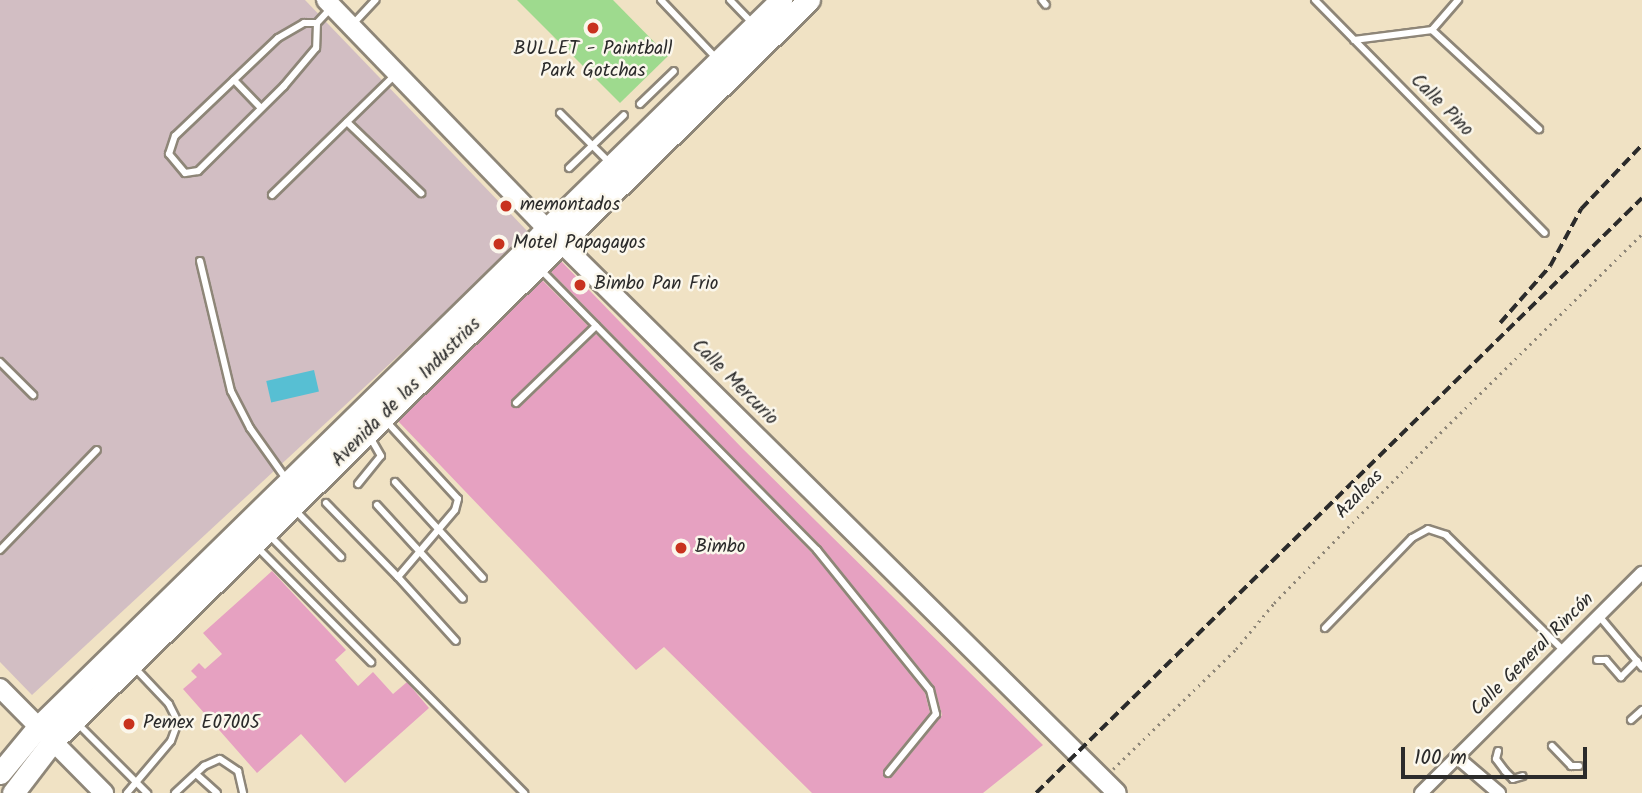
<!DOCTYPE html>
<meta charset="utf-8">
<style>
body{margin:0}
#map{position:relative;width:1642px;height:793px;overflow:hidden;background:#f0e2c4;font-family:Kalam,sans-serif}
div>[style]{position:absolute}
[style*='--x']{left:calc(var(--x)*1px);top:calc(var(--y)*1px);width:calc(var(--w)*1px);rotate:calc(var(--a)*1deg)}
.industrial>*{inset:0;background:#d2bec3}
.green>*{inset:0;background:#9eda8e}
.water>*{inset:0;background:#57bfd3;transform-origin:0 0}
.building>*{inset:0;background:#e6a1c1}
.path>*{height:2.5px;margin-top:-1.25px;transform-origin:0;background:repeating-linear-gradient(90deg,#8e8678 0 2px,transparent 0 7px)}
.roads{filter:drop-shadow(2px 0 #8e8678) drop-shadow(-2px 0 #8e8678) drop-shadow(0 2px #8e8678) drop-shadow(0 -2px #8e8678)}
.service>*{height:6px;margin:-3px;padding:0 3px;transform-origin:3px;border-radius:3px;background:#fff}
.minor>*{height:12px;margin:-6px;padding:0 6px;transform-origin:6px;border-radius:6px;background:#fff}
.secondary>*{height:18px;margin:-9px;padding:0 9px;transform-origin:9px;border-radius:9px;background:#fff}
.primary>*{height:21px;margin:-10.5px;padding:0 10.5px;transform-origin:10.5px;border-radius:10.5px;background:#fff}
.rail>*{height:3.5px;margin-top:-1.75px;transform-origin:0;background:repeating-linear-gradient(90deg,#2b2b2b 0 10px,transparent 0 15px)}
.dots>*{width:19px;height:19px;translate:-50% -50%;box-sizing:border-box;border:4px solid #fbf7ec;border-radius:50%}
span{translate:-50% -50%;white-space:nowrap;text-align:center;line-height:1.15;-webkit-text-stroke:5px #fbf7ec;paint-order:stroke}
.poi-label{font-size:19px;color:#2b2b2b}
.left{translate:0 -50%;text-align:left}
.street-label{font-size:19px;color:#2b2b2b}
.scale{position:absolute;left:1401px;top:747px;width:186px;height:32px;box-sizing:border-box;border:4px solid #2b2b2b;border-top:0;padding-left:9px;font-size:21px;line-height:24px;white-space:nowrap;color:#2b2b2b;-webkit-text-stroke:5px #fbf7ec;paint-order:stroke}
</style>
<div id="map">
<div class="industrial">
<div style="clip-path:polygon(0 0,305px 0,530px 234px,32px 695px,0 662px)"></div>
</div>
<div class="green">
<div style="clip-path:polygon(517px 0,613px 0,668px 56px,620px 103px)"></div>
</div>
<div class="water">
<div style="left:314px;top:370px;width:22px;height:49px;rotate:77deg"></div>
</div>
<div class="building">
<div style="clip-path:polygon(561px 261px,743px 449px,1043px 745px,983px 793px,812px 793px,664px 647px,636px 670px,398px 421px,542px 280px,588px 326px,512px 399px,511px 406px,520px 407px,596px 334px,813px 554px,925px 693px,930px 713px,884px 769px,884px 777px,892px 777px,942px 715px,934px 686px,821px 546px,551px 272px)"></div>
<div style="clip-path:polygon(272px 571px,346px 650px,335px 660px,358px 686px,373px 672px,393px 694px,407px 682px,429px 708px,345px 783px,301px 734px,257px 773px,183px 689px,197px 677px,191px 671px,199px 663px,205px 669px,222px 654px,203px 633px)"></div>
</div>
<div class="path">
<div style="--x:1113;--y:769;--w:172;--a:-44.3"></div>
<div style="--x:1236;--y:649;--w:60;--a:-50.4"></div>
<div style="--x:1274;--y:603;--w:231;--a:-45.7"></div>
<div style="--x:1435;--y:438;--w:291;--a:-44.6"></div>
</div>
<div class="roads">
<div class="service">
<div style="--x:661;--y:0;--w:79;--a:46.5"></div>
<div style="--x:730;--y:0;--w:33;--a:46"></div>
<div style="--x:1042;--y:0;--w:6;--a:51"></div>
<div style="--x:1315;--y:0;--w:327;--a:45.4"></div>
<div style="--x:317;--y:23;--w:25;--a:92"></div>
<div style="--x:316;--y:48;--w:50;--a:130.1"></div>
<div style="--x:284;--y:86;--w:121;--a:135.3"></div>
<div style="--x:198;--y:171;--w:13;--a:171"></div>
<div style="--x:185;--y:173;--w:25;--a:-130"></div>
<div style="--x:169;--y:154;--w:19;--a:-72"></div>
<div style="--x:175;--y:136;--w:142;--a:-43.6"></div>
<div style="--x:278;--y:38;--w:30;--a:-30"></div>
<div style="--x:304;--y:23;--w:13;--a:0"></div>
<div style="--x:317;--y:23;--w:21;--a:-47"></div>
<div style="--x:353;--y:24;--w:33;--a:-47"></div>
<div style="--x:1432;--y:30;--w:40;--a:-49"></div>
<div style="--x:1354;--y:40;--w:79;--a:-7.3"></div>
<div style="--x:1432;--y:30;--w:146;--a:42.8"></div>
<div style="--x:234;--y:80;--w:39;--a:46"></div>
<div style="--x:640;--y:104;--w:47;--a:-44.1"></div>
<div style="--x:560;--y:113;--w:69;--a:45"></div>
<div style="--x:347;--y:122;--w:103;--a:43.8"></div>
<div style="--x:569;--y:168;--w:76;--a:-43.9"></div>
<div style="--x:272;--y:195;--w:173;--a:-44.3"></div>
<div style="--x:200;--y:261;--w:134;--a:76.6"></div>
<div style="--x:231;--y:391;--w:42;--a:62.8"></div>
<div style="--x:250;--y:428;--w:64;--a:54.6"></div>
<div style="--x:540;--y:269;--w:395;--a:45.4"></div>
<div style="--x:817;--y:550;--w:180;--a:51.1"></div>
<div style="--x:930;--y:690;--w:25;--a:76"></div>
<div style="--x:936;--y:714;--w:76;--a:129.1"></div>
<div style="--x:0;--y:362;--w:47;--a:45"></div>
<div style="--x:516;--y:403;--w:111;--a:-43.9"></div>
<div style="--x:386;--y:421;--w:106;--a:47.3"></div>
<div style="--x:458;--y:499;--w:11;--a:105"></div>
<div style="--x:455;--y:510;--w:88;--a:130.4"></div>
<div style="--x:398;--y:577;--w:86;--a:47.8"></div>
<div style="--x:395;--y:482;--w:130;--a:47.5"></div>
<div style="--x:358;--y:484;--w:36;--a:-51"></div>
<div style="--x:381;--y:456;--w:22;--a:-120"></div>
<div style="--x:326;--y:503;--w:103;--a:45.8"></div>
<div style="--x:377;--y:505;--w:127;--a:47.5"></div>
<div style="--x:295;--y:510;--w:66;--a:45.6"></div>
<div style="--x:269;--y:535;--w:363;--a:45.3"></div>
<div style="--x:258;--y:548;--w:161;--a:45.3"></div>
<div style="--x:0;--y:550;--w:139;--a:-45.9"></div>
<div style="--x:1599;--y:616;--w:67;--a:49.9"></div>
<div style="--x:1325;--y:628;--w:125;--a:-46"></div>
<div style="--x:1412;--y:538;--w:18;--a:-29"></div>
<div style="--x:1428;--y:529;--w:19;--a:18"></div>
<div style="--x:1446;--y:535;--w:165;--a:44.5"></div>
<div style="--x:1597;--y:660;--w:9;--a:0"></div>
<div style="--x:1606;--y:660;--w:23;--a:49"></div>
<div style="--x:1621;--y:677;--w:23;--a:-45"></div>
<div style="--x:1631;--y:720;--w:15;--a:-42"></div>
<div style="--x:78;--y:724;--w:98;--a:45"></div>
<div style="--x:1552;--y:746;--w:28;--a:46"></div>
<div style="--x:1571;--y:766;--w:8;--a:0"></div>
<div style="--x:1498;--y:751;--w:8;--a:104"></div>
<div style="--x:1496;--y:759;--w:15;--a:53"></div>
<div style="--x:1505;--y:771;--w:11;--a:45"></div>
<div style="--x:1513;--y:779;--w:10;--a:-17"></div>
<div style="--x:196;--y:774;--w:28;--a:42"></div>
<div style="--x:127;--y:793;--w:68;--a:-49.8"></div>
<div style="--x:171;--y:741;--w:20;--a:-70"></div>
<div style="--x:178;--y:722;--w:20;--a:-117"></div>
<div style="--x:169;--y:704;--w:50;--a:-133.4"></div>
<div style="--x:175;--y:793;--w:40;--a:-43"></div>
<div style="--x:204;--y:766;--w:17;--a:-24"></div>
<div style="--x:220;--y:759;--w:22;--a:34"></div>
<div style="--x:238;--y:771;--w:23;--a:77"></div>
</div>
<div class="minor">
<div style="--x:1458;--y:758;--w:54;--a:40.5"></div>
<div style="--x:1421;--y:793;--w:312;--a:-44.9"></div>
</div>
<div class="secondary">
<div style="--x:326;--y:0;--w:320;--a:46"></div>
<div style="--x:548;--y:230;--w:800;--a:44.7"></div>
<div style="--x:0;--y:688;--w:148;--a:45.3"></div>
</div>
<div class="primary">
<div style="--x:0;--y:773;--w:60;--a:-50.4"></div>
<div style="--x:38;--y:727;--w:1040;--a:-44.38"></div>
<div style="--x:13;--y:793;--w:64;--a:-52.6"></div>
<div style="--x:52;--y:742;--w:1060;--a:-44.43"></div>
</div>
</div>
<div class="rail">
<div style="--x:1500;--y:323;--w:76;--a:-48.7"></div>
<div style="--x:1550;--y:266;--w:65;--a:-61.5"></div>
<div style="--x:1581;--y:209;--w:88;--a:-46.4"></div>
<div style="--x:1036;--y:793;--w:849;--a:-44.48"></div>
</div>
<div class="dots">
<div style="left:593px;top:28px;background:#c8321e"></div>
<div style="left:506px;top:206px;background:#c8321e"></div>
<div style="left:499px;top:244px;background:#c8321e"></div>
<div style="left:580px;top:285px;background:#c8321e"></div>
<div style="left:681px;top:548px;background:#c8321e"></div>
<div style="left:129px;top:724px;background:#c8321e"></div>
</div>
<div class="poi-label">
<span style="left:593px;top:61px">BULLET - Paintball<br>Park Gotchas</span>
<span class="left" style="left:520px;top:206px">memontados</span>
<span class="left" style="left:513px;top:244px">Motel Papagayos</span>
<span class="left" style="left:594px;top:285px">Bimbo Pan Frio</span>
<span class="left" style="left:695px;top:548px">Bimbo</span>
<span class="left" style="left:143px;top:724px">Pemex E07005</span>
</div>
<div class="street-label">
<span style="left:1441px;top:106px;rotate:45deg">Calle Pino</span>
<span style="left:734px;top:383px;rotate:45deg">Calle Mercurio</span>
<span style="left:407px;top:393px;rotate:-45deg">Avenida de las Industrias</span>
<span style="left:1360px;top:495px;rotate:-46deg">Azaleas</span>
<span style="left:1533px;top:655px;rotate:-45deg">Calle General Rincón</span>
</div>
<div class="scale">100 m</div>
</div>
